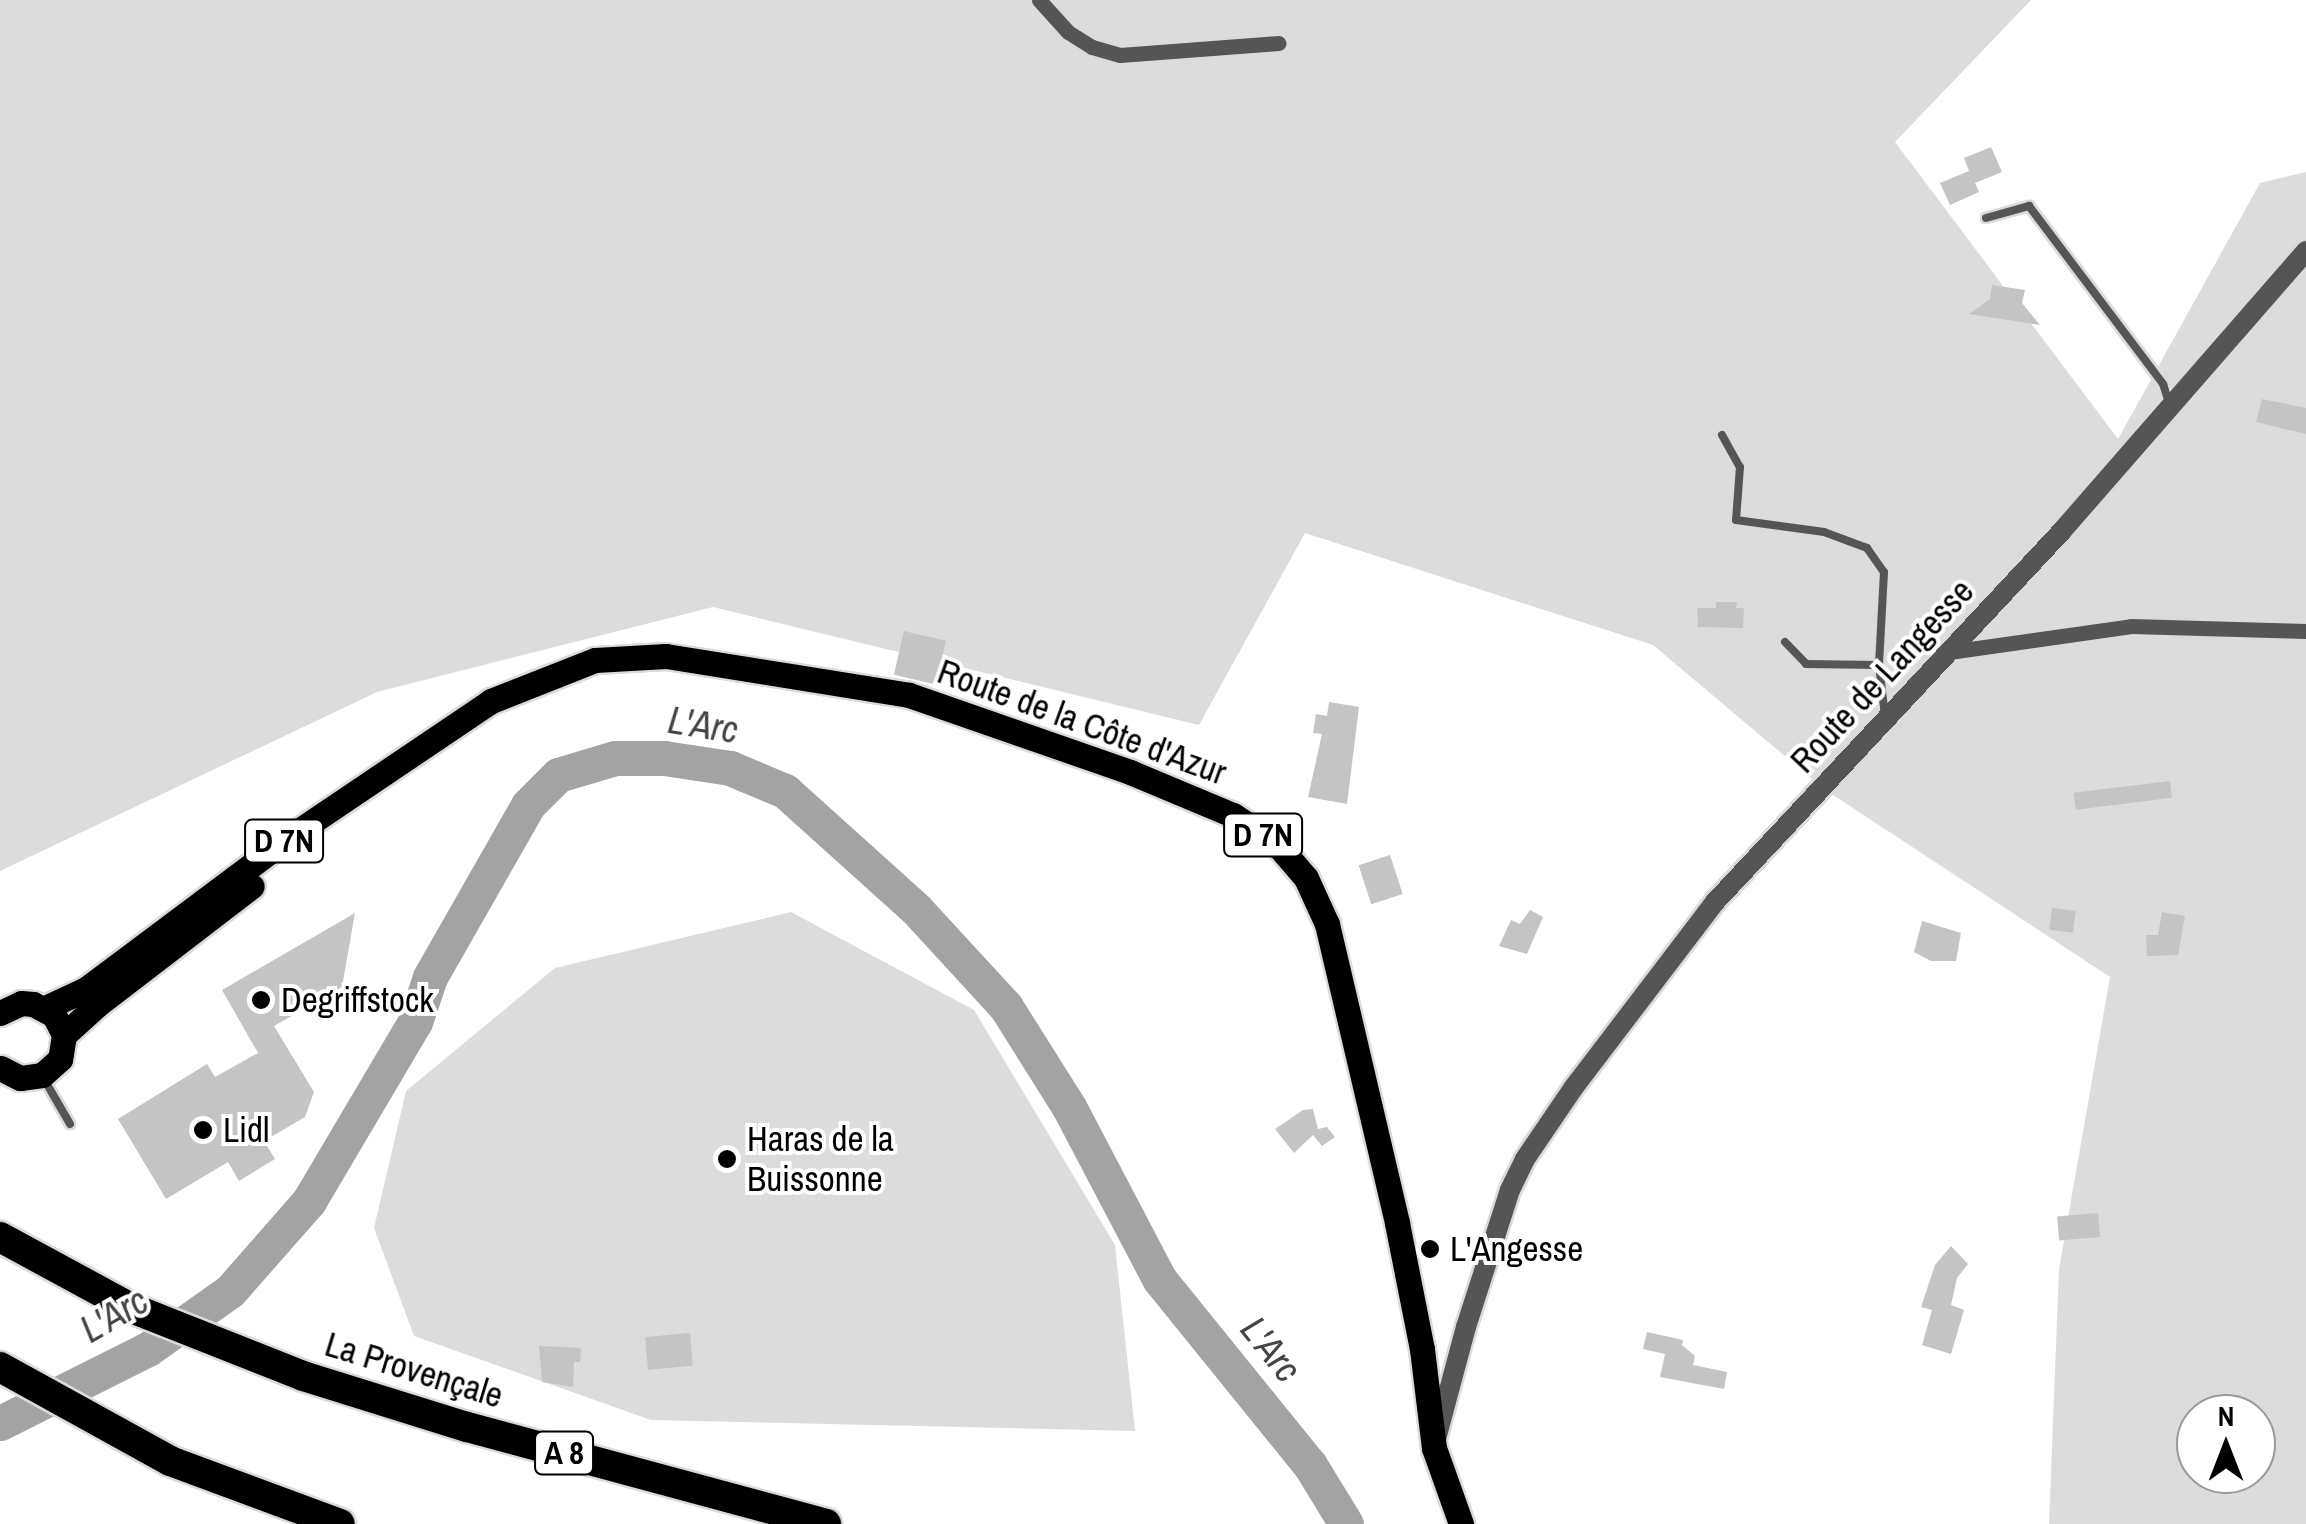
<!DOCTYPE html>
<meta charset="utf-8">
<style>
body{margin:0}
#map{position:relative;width:2306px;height:1524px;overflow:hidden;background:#fff;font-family:"Archivo Narrow",sans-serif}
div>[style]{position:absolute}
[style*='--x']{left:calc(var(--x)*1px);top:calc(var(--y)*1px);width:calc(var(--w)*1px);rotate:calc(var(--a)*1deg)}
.green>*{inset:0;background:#dcdcdc}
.river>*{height:35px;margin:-17.5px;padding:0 17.5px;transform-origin:17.5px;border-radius:17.5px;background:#a3a3a3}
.building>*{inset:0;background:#c4c4c4;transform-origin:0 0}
.roads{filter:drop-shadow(2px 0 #dbdbdb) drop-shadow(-2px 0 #dbdbdb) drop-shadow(0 2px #dbdbdb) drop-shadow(0 -2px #dbdbdb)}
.service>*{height:8px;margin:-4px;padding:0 4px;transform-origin:4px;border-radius:4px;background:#555}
.minor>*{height:15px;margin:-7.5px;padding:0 7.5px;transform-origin:7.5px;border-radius:7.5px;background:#555}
.tertiary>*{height:20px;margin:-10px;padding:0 10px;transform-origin:10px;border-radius:10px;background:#555}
.primary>*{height:25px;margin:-12.5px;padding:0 12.5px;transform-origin:12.5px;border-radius:12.5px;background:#000}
.motorway>*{height:30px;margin:-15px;padding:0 15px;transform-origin:15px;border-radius:15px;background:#000}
.dots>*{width:28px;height:28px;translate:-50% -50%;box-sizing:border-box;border:5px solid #fff;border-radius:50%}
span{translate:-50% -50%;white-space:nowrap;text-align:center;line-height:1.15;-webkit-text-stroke:8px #fff;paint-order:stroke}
.shield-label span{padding:2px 8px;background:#fff;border:2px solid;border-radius:8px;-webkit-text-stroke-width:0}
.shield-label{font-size:32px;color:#000;font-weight:700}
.street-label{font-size:35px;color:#000}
.poi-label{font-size:35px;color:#000}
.left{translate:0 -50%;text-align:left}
.water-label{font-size:38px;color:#444;font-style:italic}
.north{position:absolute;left:2176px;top:1394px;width:100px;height:100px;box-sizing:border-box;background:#fff;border:2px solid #999;border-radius:50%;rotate:0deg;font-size:28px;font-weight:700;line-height:40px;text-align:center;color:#000}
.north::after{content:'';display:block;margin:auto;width:35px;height:45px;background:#000;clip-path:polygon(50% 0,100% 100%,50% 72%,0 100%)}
</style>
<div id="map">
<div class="green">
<div style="clip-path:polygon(evenodd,0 0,2031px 0,1895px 142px,2118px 439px,2260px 183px,2306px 172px,2306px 1524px,2049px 1524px,2059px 1269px,2110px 977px,1824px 789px,1653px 645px,1305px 533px,1199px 725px,713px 607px,377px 692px,0 871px,0 0,2196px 1414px,2256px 1414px,2256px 1474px,2196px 1474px,2196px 1414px)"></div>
<div style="clip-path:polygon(791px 912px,974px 1010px,1115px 1245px,1135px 1431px,651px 1420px,414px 1336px,374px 1228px,406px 1091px,555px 968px)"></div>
</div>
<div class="river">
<div style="--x:0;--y:1423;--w:165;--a:-26.6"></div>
<div style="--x:148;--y:1349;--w:100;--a:-35.3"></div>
<div style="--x:230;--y:1291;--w:120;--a:-48.7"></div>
<div style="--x:309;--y:1201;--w:208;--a:-59.4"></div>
<div style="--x:415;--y:1022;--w:47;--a:-71.6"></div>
<div style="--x:430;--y:977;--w:198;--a:-60.3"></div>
<div style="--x:528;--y:805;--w:42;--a:-45"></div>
<div style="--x:558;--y:775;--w:59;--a:-16.6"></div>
<div style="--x:615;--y:758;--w:49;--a:0"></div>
<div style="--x:664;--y:758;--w:67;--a:8.6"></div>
<div style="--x:730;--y:768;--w:60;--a:22.7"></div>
<div style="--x:785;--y:791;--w:176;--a:42"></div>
<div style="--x:916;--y:909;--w:133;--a:47.4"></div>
<div style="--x:1006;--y:1007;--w:118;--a:57.8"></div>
<div style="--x:1069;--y:1107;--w:195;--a:62.3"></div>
<div style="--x:1160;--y:1280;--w:238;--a:51"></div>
<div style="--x:1310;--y:1465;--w:69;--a:58.6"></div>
</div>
<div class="building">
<div style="clip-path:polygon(1991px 147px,2002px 172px,1975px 183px,1979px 192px,1950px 205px,1940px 183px,1969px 171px,1964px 158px)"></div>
<div style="clip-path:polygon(1992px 285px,2025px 290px,2022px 303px,2040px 325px,1969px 314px,1990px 299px)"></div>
<div style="clip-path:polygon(2262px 399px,2306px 408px,2306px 434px,2256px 422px)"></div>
<div style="clip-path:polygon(1716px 602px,1737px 602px,1736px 608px,1744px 608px,1743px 628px,1698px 627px,1697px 608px,1716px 608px)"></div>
<div style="left:904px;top:631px;width:43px;height:45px;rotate:13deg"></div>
<div style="clip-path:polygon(1329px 702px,1359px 707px,1347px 804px,1308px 797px,1322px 734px,1313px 733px,1316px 714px,1327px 716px)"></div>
<div style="left:2170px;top:781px;width:17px;height:97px;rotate:83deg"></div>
<div style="left:1390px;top:855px;width:41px;height:33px;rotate:72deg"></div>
<div style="left:2052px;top:908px;width:24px;height:22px;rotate:7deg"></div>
<div style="clip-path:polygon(1530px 910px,1543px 917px,1527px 954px,1499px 946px,1511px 920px,1520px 924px)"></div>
<div style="clip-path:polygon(2162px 912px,2185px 916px,2178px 955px,2147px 956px,2146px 935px,2158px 935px)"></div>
<div style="clip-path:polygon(355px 913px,342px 987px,274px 1026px,314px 1092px,305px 1117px,264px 1141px,275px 1159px,239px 1181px,228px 1162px,166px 1199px,118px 1119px,207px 1064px,215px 1077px,258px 1053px,222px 990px)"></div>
<div style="clip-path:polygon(1922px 921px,1961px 933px,1956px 961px,1931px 961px,1914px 952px)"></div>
<div style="clip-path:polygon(1313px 1109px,1318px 1129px,1327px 1127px,1335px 1137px,1322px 1146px,1313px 1135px,1294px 1153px,1275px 1129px,1303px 1110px)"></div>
<div style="left:2098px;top:1213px;width:24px;height:41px;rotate:85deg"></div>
<div style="clip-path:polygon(1951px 1246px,1968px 1264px,1957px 1278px,1951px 1305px,1964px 1310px,1951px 1354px,1922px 1345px,1932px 1310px,1921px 1307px,1935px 1265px)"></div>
<div style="clip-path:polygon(1647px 1332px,1683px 1340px,1682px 1345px,1695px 1356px,1693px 1365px,1727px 1372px,1724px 1389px,1660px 1377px,1665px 1354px,1643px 1349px)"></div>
<div style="left:690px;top:1333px;width:33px;height:45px;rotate:85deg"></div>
<div style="clip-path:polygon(539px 1346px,581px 1348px,580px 1362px,574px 1362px,573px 1387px,542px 1382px)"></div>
</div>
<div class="roads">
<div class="service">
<div style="--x:1986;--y:218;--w:45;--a:-15.6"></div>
<div style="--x:2029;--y:206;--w:223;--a:53"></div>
<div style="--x:2163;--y:384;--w:22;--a:72"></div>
<div style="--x:1722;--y:435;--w:37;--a:61"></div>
<div style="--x:1740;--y:467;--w:53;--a:94.3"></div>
<div style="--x:1736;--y:520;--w:89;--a:7.8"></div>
<div style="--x:1824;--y:532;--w:46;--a:20.4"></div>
<div style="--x:1867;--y:548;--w:29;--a:55"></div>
<div style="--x:1884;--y:572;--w:93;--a:93.1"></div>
<div style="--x:1785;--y:642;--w:30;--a:46"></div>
<div style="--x:1806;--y:664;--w:73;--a:0.8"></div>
<div style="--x:1879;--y:665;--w:51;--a:83.3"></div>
<div style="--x:44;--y:1079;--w:52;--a:60"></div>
</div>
<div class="minor">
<div style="--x:1039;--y:0;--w:43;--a:47.8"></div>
<div style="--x:1068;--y:32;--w:28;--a:32"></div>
<div style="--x:1092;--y:47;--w:29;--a:16"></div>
<div style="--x:1120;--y:55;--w:159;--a:-4.3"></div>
<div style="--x:1949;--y:652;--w:184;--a:-8.1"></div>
<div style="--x:2131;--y:626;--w:175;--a:1.6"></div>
</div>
<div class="tertiary">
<div style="--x:1436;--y:1439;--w:116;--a:-75"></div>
<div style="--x:1466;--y:1327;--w:144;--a:-72.2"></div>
<div style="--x:1510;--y:1190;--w:34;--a:-64"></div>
<div style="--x:1525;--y:1159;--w:87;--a:-55.8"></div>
<div style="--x:1574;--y:1087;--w:233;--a:-52.7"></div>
<div style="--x:1715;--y:902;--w:507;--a:-46.92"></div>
<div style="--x:2061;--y:532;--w:373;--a:-48.9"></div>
</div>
<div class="primary">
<div style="--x:45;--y:1008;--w:45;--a:-24.9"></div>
<div style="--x:86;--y:989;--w:252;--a:-36.8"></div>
<div style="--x:288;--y:838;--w:245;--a:-34"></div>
<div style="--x:491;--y:701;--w:112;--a:-21.5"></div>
<div style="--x:595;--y:660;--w:71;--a:-3.2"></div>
<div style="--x:666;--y:656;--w:246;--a:9.1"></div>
<div style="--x:909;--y:695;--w:234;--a:19.2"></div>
<div style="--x:1130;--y:772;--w:112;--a:22.7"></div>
<div style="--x:1233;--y:815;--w:51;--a:33.1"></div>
<div style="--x:1276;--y:843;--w:46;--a:49.4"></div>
<div style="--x:1306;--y:878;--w:51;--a:65.5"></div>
<div style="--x:1327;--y:924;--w:307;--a:76.8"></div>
<div style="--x:1397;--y:1223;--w:128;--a:78.8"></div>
<div style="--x:1422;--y:1349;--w:100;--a:83.1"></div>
<div style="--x:1434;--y:1448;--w:81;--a:70.4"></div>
<div style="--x:0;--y:1013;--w:23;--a:-25"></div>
<div style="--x:21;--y:1003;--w:12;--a:5"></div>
<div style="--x:33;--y:1004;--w:24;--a:28"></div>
<div style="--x:54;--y:1015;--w:22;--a:63"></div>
<div style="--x:64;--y:1035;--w:24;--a:99"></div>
<div style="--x:60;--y:1059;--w:24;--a:138"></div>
<div style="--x:42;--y:1075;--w:22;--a:172"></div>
<div style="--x:20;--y:1078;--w:22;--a:-153"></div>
<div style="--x:64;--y:1035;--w:45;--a:-42.3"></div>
<div style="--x:97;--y:1005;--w:195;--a:-37.5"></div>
</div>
<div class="motorway">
<div style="--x:0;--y:1237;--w:147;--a:28.5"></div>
<div style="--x:129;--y:1307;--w:187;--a:21.6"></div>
<div style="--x:303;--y:1376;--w:172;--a:17.3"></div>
<div style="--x:467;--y:1427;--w:372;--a:15.1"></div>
<div style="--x:0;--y:1367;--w:194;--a:28.9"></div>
<div style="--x:170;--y:1461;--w:181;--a:20.3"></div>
</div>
</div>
<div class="dots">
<div style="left:261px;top:1000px;background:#000"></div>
<div style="left:203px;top:1130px;background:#000"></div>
<div style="left:727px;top:1159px;background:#000"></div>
<div style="left:1430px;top:1249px;background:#000"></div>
</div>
<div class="shield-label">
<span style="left:1263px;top:835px">D 7N</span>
<span style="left:284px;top:841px">D 7N</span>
<span style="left:564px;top:1453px">A 8</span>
</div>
<div class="street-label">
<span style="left:1882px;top:676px;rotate:-47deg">Route de Langesse</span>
<span style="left:1082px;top:722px;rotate:20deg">Route de la Côte d'Azur</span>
<span style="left:414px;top:1370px;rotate:17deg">La Provençale</span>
</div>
<div class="poi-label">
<span class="left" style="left:281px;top:1000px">Degriffstock</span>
<span class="left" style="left:223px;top:1130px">Lidl</span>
<span class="left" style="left:747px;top:1159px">Haras de la<br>Buissonne</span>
<span class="left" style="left:1450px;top:1249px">L'Angesse</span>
</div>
<div class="water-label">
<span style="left:703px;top:725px;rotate:9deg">L'Arc</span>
<span style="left:114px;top:1315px;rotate:-30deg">L'Arc</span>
<span style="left:1271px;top:1349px;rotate:51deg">L'Arc</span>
</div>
<div class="north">N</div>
</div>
